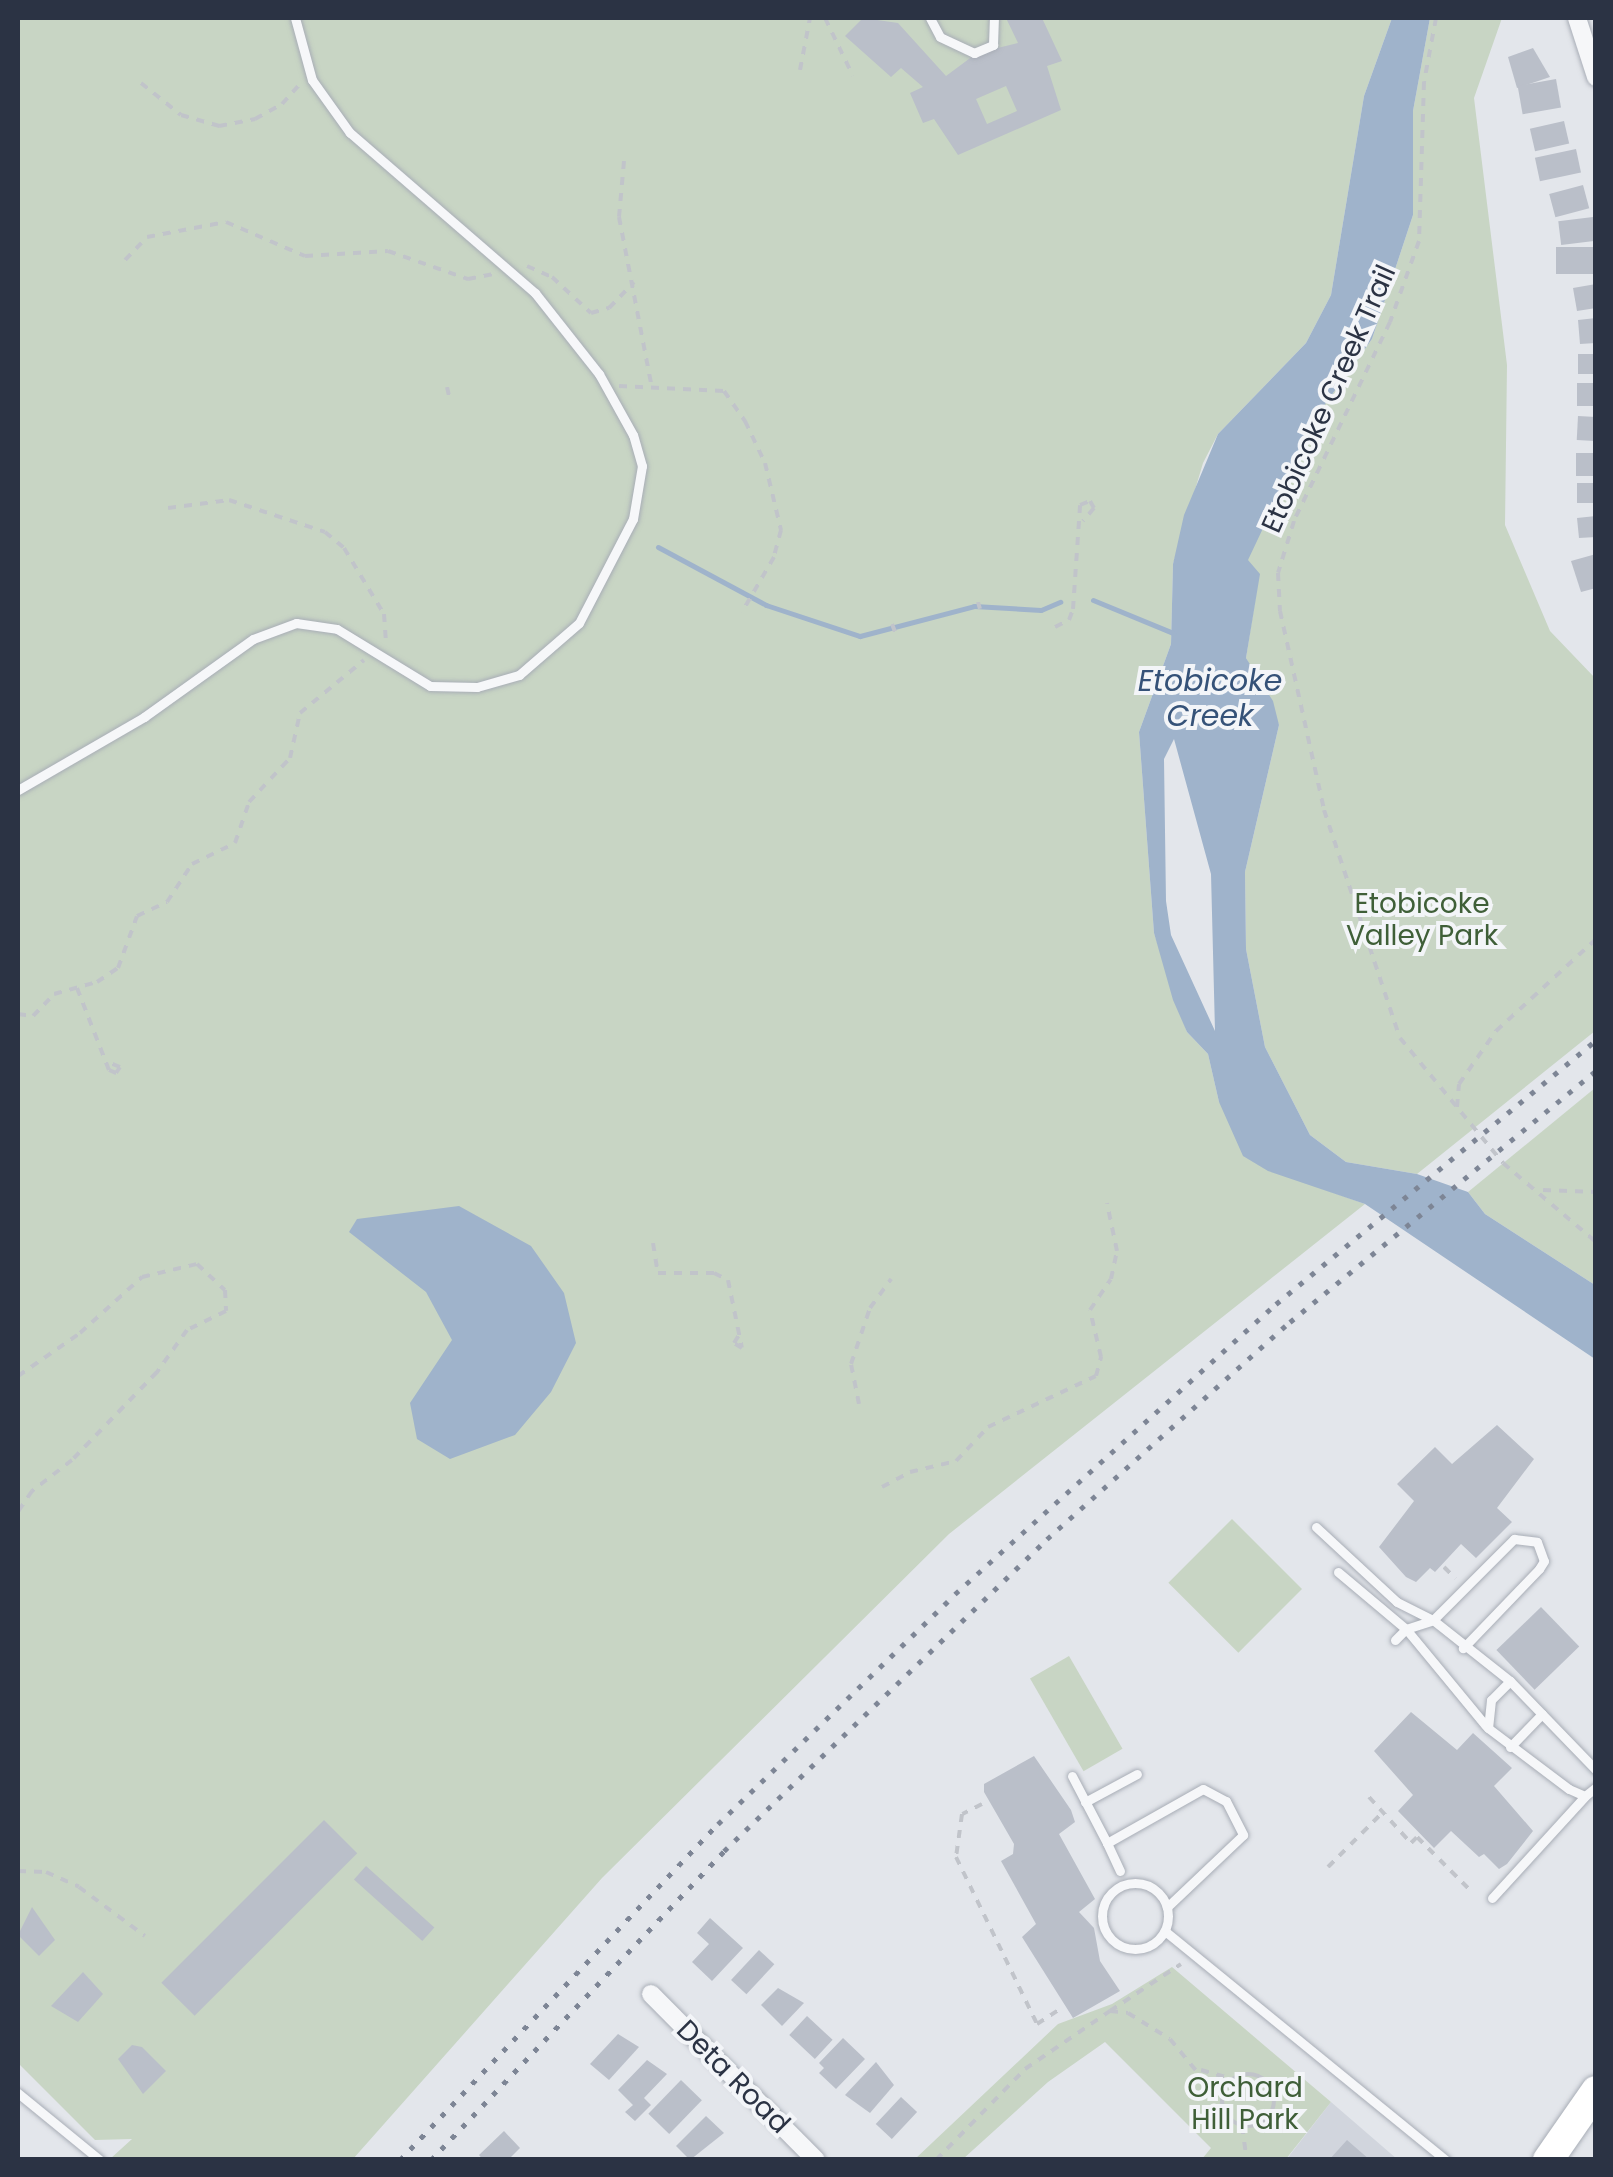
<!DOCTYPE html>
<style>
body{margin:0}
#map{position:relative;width:1613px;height:2177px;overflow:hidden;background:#e3e6eb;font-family:Poppins,sans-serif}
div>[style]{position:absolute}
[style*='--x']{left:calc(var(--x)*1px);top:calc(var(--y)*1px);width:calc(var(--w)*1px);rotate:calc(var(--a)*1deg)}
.built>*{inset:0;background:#d1d5dd}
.green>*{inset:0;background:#c8d5c4;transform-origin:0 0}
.water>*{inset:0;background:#9fb3cb}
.stream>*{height:5px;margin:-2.5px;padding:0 2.5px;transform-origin:2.5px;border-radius:2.5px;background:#9fb3cb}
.building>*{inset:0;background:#babfc9;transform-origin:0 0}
.path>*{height:4px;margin-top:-2px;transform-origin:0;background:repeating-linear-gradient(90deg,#c1c4ca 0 8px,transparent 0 16px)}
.path>.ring{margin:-2px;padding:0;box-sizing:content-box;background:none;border:4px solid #c1c4ca;border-radius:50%}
.roads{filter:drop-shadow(0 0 2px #a8adb6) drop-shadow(0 0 2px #a8adb6)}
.service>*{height:9px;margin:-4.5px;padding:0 4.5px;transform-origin:4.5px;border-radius:4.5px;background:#f6f7f9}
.service>.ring{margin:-4.5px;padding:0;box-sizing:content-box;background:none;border:9px solid #f6f7f9;border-radius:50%}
.minor>*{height:18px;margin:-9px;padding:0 9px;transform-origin:9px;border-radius:9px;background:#f6f7f9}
.primary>*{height:30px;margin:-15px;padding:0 15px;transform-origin:15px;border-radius:15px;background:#fff}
.rail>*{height:5px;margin-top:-2.5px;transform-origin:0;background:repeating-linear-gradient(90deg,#7d8595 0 5px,transparent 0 15px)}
span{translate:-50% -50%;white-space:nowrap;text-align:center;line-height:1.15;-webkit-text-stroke:8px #f3f5f8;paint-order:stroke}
.street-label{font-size:28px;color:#2b3344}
.park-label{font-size:28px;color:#3f5f38}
.water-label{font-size:30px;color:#355278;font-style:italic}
.frame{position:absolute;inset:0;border:20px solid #2b3344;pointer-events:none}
</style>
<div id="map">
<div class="built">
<i style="clip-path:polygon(1331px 2102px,1397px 2159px,1286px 2160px)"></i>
</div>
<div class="green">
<i style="clip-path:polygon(18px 18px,1392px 18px,1364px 96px,1331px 295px,1306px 343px,1218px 434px,1203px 463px,1173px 564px,1171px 644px,1139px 732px,1154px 933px,1187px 1032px,1208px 1054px,1219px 1102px,1323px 1189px,1365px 1204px,949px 1534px,602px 1878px,353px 2159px,110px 2159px,132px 2139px,95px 2140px,18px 2063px)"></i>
<i style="clip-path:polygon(1430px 18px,1502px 18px,1474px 98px,1507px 365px,1505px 525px,1550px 631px,1595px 678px,1595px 1031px,1417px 1174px,1346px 1162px,1310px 1135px,1265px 1047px,1246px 949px,1245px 872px,1279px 725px,1246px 658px,1259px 575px,1247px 560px,1315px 418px,1372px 339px,1413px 215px,1413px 111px)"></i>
<i style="clip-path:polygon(1595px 1088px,1595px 1285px,1485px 1214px,1468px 1192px)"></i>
<i style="left:1232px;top:1519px;width:99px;height:90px;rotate:45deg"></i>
<i style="left:1069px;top:1656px;width:107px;height:45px;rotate:60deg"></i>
<i style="clip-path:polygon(1172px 1967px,1331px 2102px,1286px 2159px,1202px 2159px,1211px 2148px,1105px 2042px,1048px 2082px,963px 2159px,915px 2159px,1058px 2024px,1112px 2004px)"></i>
</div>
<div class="water">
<i style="clip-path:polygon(evenodd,1392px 18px,1430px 18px,1413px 111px,1413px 215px,1372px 339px,1315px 418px,1248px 560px,1260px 574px,1246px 658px,1273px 701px,1279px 725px,1245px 872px,1246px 949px,1265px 1047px,1310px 1135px,1346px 1162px,1417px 1174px,1468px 1192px,1485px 1214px,1595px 1285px,1595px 1359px,1365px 1204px,1268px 1171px,1243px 1156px,1219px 1102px,1208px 1054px,1187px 1032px,1173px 1000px,1154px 933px,1139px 732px,1171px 644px,1173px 564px,1184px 515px,1218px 434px,1306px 343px,1331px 295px,1364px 96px,1392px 18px,1174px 739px,1211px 874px,1215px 1031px,1171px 935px,1166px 901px,1164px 759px,1174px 739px)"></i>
<i style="clip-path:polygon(459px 1206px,531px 1246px,564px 1293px,576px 1343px,551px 1392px,515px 1435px,450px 1459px,417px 1439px,410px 1403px,452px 1340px,426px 1292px,349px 1232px,357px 1219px)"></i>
</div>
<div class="stream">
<i style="--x:658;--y:547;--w:123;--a:28.2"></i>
<i style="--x:766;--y:605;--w:99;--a:18.3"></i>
<i style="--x:860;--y:636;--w:118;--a:-14.7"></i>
<i style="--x:974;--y:606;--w:67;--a:3.4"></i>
<i style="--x:1041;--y:610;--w:21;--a:-23"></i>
<i style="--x:1093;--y:600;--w:87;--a:22.4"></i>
</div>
<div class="building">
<i style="clip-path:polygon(evenodd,863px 18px,898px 23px,946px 76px,977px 53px,1018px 43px,1006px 18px,1042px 18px,1062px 61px,1047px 66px,1061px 110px,958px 155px,934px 119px,923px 123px,910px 93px,923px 87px,901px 68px,891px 77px,845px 36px,863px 18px,1006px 86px,1017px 111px,987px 124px,976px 99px,1006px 86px)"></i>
<i style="clip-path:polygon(1533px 48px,1550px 77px,1517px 88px,1508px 57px)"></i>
<i style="left:1556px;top:79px;width:29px;height:39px;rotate:80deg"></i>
<i style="left:1564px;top:121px;width:23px;height:35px;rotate:77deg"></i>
<i style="left:1576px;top:149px;width:24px;height:42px;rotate:78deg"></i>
<i style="left:1583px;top:185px;width:24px;height:35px;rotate:75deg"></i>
<i style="left:1593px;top:217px;width:24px;height:35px;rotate:83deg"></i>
<i style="left:1596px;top:247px;width:27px;height:40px;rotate:90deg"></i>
<i style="clip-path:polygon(1596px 284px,1596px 308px,1577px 311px,1573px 288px)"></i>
<i style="clip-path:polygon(1596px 318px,1596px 343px,1580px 344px,1578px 320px)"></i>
<i style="left:1578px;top:354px;width:18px;height:20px"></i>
<i style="left:1577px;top:383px;width:19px;height:23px"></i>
<i style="left:1578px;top:416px;width:18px;height:24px;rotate:3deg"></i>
<i style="left:1596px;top:453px;width:23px;height:20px;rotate:90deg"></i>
<i style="left:1596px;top:483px;width:20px;height:19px;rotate:90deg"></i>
<i style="clip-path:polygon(1596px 516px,1596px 537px,1579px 538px,1577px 518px)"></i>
<i style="clip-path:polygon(1596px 554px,1596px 588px,1581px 592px,1571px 561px)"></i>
<i style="clip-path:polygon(1497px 1425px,1534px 1459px,1497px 1508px,1512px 1522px,1476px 1558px,1461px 1544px,1435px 1572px,1430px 1568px,1416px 1582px,1406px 1577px,1379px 1547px,1414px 1501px,1397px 1484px,1435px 1447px,1452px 1464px)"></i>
<i style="left:1541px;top:1607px;width:55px;height:62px;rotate:46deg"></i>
<i style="clip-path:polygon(1411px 1712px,1457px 1750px,1473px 1733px,1512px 1768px,1494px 1786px,1533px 1831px,1507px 1864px,1499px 1869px,1484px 1854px,1479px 1857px,1451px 1831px,1434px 1848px,1398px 1811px,1413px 1795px,1374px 1751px)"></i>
<i style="clip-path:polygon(1034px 1756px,1071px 1810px,1075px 1822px,1059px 1834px,1095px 1899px,1079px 1912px,1094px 1928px,1100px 1961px,1120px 1991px,1073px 2018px,1022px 1937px,1036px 1924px,1001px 1861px,1013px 1854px,1014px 1844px,984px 1792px,984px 1784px)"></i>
<i style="left:324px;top:1820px;width:47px;height:230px;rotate:45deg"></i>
<i style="left:366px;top:1866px;width:92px;height:18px;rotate:42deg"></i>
<i style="clip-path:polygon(32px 1907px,55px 1940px,39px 1956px,18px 1935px)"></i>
<i style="clip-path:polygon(710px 1918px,743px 1948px,712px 1981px,692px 1962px,709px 1944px,697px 1933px)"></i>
<i style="left:759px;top:1950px;width:21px;height:41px;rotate:43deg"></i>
<i style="clip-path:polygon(83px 1972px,103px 1994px,78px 2022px,51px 2006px)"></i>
<i style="clip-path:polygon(778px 1988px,804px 2003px,782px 2026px,761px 2005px)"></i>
<i style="left:807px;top:2016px;width:35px;height:26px;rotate:43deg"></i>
<i style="clip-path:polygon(618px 2034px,639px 2047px,609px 2080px,590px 2064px)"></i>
<i style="clip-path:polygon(843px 2038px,865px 2059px,836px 2089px,819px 2073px,824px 2068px,819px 2063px)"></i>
<i style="clip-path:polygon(132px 2045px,142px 2047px,166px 2071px,143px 2094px,118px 2059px)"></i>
<i style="clip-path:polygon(647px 2060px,667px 2074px,644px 2098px,651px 2105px,635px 2121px,625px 2112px,633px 2105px,618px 2090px)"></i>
<i style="clip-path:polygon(876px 2062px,894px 2085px,870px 2113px,845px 2095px)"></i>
<i style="left:681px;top:2080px;width:29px;height:47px;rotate:44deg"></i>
<i style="left:901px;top:2097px;width:22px;height:37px;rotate:43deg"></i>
<i style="clip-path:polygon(706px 2116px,724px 2133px,690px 2160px,676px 2146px)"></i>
<i style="clip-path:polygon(504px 2131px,520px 2148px,508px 2160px,483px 2160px,479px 2155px)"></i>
<i style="clip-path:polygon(1347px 2140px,1370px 2160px,1329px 2160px)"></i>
</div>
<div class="path">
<i style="--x:825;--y:18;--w:64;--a:64.2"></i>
<i style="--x:1436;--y:18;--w:65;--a:100.6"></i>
<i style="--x:1424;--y:82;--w:159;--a:91.8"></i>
<i style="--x:1419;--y:241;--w:86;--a:109.7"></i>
<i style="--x:1390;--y:322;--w:221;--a:115.8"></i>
<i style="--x:1294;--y:521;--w:54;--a:107.1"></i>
<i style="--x:1278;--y:573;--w:38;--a:87"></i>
<i style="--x:1280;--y:611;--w:204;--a:77.5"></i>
<i style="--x:1324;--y:810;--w:240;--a:71.6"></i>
<i style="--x:1400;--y:1038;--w:162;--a:50.5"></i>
<i style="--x:1503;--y:1163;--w:122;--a:40.3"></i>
<i style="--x:800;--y:70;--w:53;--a:-79.1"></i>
<i style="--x:141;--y:83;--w:51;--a:38.7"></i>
<i style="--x:181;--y:115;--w:40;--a:16"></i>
<i style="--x:219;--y:126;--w:37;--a:-11"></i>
<i style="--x:255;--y:119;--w:31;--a:-29"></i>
<i style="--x:282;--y:104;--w:25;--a:-48"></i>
<i style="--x:624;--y:161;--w:56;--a:95.1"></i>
<i style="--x:619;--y:217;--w:169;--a:79.1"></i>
<i style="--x:125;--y:260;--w:32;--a:-46"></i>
<i style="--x:147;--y:237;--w:80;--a:-10.8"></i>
<i style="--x:226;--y:222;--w:86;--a:23.3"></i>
<i style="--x:305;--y:256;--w:83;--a:-3.4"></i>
<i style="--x:388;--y:251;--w:85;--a:19.3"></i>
<i style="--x:468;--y:279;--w:26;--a:-11"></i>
<i style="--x:527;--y:266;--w:27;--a:24"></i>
<i style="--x:552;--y:277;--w:53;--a:42.7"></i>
<i style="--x:591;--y:313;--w:19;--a:-16"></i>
<i style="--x:609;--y:308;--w:36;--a:-46"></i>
<i style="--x:619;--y:386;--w:105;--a:2.7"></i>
<i style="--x:724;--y:391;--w:37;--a:55"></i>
<i style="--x:745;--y:421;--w:47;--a:64.5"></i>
<i style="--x:765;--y:463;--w:69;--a:76.6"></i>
<i style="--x:781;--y:530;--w:28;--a:105"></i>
<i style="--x:774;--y:557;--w:64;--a:120.2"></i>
<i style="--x:447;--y:387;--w:9;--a:77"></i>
<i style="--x:168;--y:508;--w:62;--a:-7.5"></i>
<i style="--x:229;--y:500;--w:101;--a:18.4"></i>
<i style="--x:325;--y:532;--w:25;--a:40"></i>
<i style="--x:344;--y:548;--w:77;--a:58.8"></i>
<i style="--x:384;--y:614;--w:27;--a:86"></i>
<i style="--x:978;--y:602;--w:7;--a:74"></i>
<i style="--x:892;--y:624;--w:9;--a:69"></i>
<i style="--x:1055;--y:627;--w:16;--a:-27"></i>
<i style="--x:1069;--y:620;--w:12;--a:-70"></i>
<i style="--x:1073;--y:609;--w:104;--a:-86.1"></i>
<i style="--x:1080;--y:505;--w:11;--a:-22"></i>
<i style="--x:1090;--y:501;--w:8;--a:60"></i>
<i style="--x:1094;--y:508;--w:17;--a:130"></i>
<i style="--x:77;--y:988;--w:88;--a:68.7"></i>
<i style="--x:109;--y:1070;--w:8;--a:23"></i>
<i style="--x:116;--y:1073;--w:7;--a:-56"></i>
<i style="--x:120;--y:1067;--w:11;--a:-158"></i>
<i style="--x:18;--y:1014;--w:15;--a:8"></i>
<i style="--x:33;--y:1016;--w:30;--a:-46"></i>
<i style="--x:54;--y:994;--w:45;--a:-15.6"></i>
<i style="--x:97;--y:982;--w:25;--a:-34"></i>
<i style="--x:118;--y:968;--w:55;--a:-69.9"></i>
<i style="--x:137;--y:916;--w:33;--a:-25"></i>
<i style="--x:167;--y:902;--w:45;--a:-56.7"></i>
<i style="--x:192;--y:864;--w:48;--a:-26"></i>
<i style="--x:235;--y:843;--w:43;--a:-71.1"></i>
<i style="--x:249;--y:802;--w:60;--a:-47"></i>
<i style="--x:290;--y:758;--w:46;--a:-77.5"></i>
<i style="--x:300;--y:713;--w:83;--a:-39.6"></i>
<i style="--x:1457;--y:1107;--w:23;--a:-85"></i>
<i style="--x:1459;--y:1084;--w:65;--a:-55.1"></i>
<i style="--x:1496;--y:1031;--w:136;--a:-42.6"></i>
<i style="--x:1543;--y:1190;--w:53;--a:2.2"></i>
<i style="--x:653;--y:1243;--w:30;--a:81"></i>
<i style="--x:658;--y:1273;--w:56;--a:0"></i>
<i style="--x:714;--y:1273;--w:16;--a:27"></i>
<i style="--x:728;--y:1280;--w:69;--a:78.4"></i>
<i style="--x:742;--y:1348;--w:9;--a:-148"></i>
<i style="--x:734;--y:1343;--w:9;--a:-58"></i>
<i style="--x:18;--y:1376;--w:75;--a:-34.7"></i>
<i style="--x:80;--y:1333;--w:84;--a:-42.1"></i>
<i style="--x:142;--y:1277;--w:57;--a:-13.3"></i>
<i style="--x:197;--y:1264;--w:38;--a:43"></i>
<i style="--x:225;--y:1290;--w:21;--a:87"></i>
<i style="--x:226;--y:1311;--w:43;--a:154"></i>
<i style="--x:187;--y:1330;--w:52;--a:125.5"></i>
<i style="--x:157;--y:1372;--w:122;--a:134"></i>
<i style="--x:72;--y:1460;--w:51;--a:142.2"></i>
<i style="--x:32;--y:1491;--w:25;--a:124"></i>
<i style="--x:859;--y:1404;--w:41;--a:-101.3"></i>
<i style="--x:851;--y:1364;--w:59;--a:-71.3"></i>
<i style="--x:870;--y:1308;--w:36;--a:-54"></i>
<i style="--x:882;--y:1487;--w:32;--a:-28"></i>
<i style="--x:910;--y:1472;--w:47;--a:-13.4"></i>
<i style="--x:956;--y:1461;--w:47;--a:-46.7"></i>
<i style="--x:988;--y:1427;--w:119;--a:-25.3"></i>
<i style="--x:1096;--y:1376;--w:20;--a:-75"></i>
<i style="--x:1101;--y:1357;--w:48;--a:-103.2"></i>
<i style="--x:1090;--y:1310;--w:37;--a:-56"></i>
<i style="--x:1111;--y:1279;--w:29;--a:-78"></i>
<i style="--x:1117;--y:1251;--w:49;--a:-101.8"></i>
<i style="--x:1444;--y:1567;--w:16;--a:45"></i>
<i style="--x:1369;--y:1797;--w:62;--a:47.6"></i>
<i style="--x:1411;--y:1843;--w:8;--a:-45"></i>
<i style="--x:1417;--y:1837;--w:76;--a:45"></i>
<i style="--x:982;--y:1804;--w:22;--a:153"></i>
<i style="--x:962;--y:1814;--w:43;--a:97.9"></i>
<i style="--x:956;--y:1857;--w:186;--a:64.1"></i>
<i style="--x:1037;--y:2024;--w:30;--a:-33"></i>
<i style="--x:1328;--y:1867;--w:75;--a:-45"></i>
<i style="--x:18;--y:1871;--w:28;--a:2"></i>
<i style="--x:46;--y:1872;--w:36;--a:24"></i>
<i style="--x:79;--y:1887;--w:82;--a:36.6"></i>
<i style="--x:1110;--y:2011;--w:85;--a:-33.5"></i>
<i style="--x:1201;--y:2070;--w:29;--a:16"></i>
<i class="ring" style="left:1222px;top:2074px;width:48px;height:48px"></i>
<i style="--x:1242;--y:2126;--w:34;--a:82"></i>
<i style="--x:936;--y:2160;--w:127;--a:-45.6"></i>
<i style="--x:1025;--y:2069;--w:103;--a:-34.3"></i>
<i style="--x:1110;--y:2011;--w:18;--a:6"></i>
<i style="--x:1128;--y:2013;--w:49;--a:31.8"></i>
<i style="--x:1170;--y:2039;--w:82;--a:50.5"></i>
</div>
<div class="roads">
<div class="service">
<i style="--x:930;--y:18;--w:21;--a:62"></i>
<i style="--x:940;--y:37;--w:38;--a:25"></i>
<i style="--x:974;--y:53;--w:21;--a:-23"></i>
<i style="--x:993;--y:45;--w:27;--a:-88"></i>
<i style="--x:18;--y:790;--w:146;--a:-30.1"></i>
<i style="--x:144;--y:717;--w:134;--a:-35.6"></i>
<i style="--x:253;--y:639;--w:46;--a:-20.4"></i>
<i style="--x:296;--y:623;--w:41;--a:8.3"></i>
<i style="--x:337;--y:629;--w:109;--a:31.5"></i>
<i style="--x:430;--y:686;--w:47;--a:1.2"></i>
<i style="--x:477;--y:687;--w:44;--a:-15.9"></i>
<i style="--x:519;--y:675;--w:79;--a:-40.9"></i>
<i style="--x:579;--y:623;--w:117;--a:-62.6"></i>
<i style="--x:633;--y:519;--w:54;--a:-80.4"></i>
<i style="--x:642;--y:466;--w:32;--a:-106"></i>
<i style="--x:633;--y:435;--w:70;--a:-119.1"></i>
<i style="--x:599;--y:374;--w:103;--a:-128.3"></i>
<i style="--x:535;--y:293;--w:245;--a:-139.1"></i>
<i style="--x:350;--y:133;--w:65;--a:-125.6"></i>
<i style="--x:312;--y:80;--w:64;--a:-105.3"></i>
<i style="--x:1316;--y:1527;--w:110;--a:42.8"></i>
<i style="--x:1397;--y:1602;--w:40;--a:26.6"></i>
<i style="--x:1433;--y:1620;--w:98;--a:38.4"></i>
<i style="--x:1510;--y:1681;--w:124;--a:46"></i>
<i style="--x:1338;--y:1572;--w:89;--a:40"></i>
<i style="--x:1406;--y:1629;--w:28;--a:-18"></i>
<i style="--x:1433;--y:1620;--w:115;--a:-45"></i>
<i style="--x:1514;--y:1539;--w:23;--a:7"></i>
<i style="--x:1537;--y:1542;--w:20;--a:70"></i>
<i style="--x:1544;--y:1561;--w:9;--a:122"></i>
<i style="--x:1539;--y:1569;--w:110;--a:133.9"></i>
<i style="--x:1395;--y:1640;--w:16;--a:-45"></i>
<i style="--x:1406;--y:1629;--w:126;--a:50.5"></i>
<i style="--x:1510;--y:1681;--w:27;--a:135"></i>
<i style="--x:1491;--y:1700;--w:28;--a:96"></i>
<i style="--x:1488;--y:1728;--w:101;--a:37"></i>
<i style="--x:1569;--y:1789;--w:17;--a:24"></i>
<i style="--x:1585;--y:1796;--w:14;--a:-39"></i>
<i style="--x:1510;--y:1747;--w:46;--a:-45.9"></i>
<i style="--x:1072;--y:1776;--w:76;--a:62.4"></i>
<i style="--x:1085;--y:1802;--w:59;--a:-28.3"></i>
<i style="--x:1120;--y:1871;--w:31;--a:-115"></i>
<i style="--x:1107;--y:1843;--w:110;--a:-29.4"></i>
<i style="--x:1203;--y:1789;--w:26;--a:28"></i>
<i style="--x:1226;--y:1801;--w:38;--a:63"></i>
<i style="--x:1243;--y:1835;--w:105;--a:136.5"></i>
<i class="ring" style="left:1102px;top:1883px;width:57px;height:57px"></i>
<i style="--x:1492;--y:1898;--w:138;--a:-47.6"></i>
<i style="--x:1165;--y:1931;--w:362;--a:39.2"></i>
<i style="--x:18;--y:2093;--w:106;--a:39.3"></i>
</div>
<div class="minor">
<i style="--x:1577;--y:18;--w:62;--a:72.1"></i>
<i style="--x:651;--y:1994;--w:234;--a:45.2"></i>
</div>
<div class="primary">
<i style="--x:1548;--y:2160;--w:84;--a:-55.2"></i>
</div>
</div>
<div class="rail">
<i style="--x:400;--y:2160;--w:463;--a:-46.6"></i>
<i style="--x:718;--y:1824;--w:330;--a:-44.1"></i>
<i style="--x:955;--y:1594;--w:433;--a:-42.1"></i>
<i style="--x:1276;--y:1304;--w:415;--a:-39.5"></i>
<i style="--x:431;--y:2160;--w:426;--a:-46.5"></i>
<i style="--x:724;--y:1851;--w:449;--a:-44"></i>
<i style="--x:1047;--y:1539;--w:326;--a:-41.8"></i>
<i style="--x:1290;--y:1322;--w:396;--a:-39.4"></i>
</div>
<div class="street-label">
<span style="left:1329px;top:399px;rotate:-66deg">Etobicoke Creek Trail</span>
<span style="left:733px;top:2077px;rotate:45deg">Deta Road</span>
</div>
<div class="park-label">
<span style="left:1422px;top:920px">Etobicoke<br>Valley Park</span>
<span style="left:1245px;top:2104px">Orchard<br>Hill Park</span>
</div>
<div class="water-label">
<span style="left:1210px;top:698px">Etobicoke<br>Creek</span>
</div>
<div class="frame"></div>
</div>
